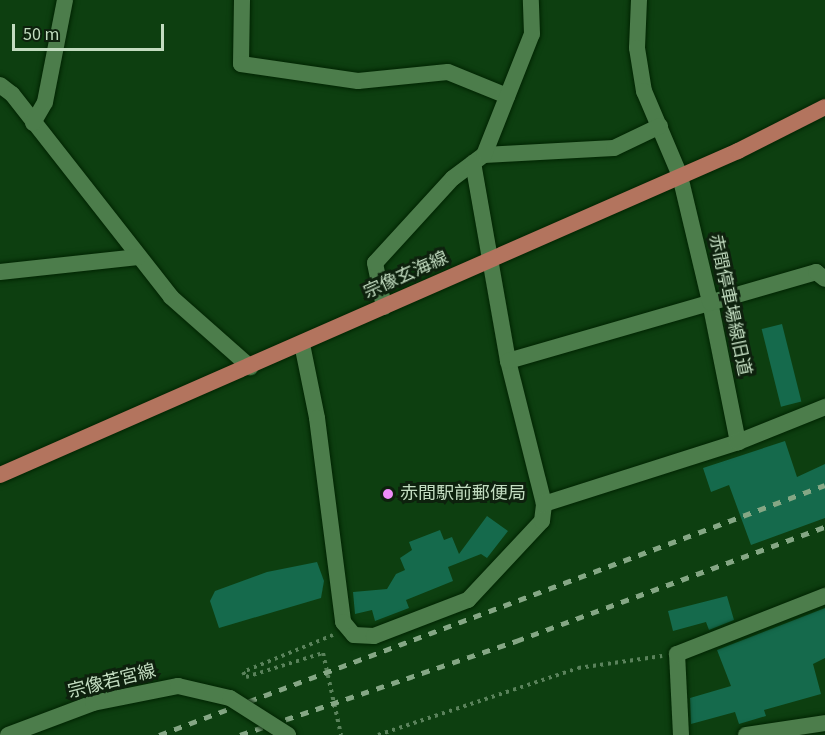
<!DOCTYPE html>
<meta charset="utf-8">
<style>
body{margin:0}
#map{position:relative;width:825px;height:735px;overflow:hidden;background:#0d3f10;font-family:"Source Sans 3","Noto Sans JP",sans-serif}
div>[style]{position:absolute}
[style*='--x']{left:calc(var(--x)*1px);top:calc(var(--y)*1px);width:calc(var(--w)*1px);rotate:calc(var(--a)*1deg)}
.building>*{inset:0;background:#156a4c;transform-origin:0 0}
.path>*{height:4px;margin-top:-2px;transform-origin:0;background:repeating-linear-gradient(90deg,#5a825b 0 3px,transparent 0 7.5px)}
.roads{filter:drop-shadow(0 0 2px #002402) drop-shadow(0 0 2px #002402)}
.minor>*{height:16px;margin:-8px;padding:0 8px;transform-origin:8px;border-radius:8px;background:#4c7d4b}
.tertiary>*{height:16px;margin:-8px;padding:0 8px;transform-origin:8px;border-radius:8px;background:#4c7d4b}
.primary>*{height:16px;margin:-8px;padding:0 8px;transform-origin:8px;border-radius:8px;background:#b3745e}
.rail>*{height:4.5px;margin-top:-2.25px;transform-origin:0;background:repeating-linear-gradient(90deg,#85a785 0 8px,transparent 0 16px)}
.bridges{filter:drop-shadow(0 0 2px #002402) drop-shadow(0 0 2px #002402)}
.secondary-bridge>*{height:16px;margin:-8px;padding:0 8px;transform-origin:8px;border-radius:8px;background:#4c7d4b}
.dots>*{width:16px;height:16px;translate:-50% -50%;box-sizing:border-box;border:3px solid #0d210d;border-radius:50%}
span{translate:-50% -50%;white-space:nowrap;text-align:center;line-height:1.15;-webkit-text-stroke:6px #0d210d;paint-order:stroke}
.street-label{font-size:18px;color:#c2dcc0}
.poi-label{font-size:18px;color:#c2dcc0}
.left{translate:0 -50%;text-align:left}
.scale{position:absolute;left:12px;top:24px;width:152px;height:27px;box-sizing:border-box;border:3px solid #c2dcc0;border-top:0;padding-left:8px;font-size:18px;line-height:21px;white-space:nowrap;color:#c2dcc0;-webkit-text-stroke:4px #0d210d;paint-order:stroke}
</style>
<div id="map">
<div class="building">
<i style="left:782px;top:324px;width:80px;height:21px;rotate:76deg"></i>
<i style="clip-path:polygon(785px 441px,797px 477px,825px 464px,825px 518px,751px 545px,729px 485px,711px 492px,703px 468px)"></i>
<i style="clip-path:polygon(487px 516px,508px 531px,487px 558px,481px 554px,448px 567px,453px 581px,406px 600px,409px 608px,375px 621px,372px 610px,355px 614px,353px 592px,387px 589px,396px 574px,405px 570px,400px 558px,412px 550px,409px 542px,440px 530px,444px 540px,452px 537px,459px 554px)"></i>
<i style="clip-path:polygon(317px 562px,324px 581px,321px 598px,219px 628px,210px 601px,215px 591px,267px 572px)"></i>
<i style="clip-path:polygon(727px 596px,734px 620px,709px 630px,706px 622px,673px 631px,668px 611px)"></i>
<i style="clip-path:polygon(825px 608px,825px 658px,813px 664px,821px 694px,764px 710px,766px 716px,739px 724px,735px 712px,691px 724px,690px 698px,731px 686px,717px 650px)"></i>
</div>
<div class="path">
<i style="--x:333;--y:635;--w:97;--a:157.7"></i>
<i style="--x:243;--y:672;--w:6;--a:59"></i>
<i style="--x:246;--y:677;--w:81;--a:-17.3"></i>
<i style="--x:323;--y:653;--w:84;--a:77.6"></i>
<i style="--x:378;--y:735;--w:211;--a:-18.5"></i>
<i style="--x:578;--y:668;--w:85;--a:-8.1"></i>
</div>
<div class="roads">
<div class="minor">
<i style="--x:242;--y:0;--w:64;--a:90.9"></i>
<i style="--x:241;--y:64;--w:118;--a:8.3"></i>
<i style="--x:358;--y:81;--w:90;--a:-5.7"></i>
<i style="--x:448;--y:72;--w:64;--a:22.1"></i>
<i style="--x:639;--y:0;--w:48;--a:92.4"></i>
<i style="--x:637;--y:48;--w:44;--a:80.8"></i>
<i style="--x:644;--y:91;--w:92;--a:67"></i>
<i style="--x:0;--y:85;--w:15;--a:37"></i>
<i style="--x:12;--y:94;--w:258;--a:51.9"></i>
<i style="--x:171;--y:297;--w:106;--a:41.5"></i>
<i style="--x:33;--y:123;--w:24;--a:-60"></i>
<i style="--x:45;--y:102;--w:104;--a:-78.9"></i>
<i style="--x:484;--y:155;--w:130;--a:-3.1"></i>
<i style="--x:614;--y:148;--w:51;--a:-25.6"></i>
<i style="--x:0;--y:272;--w:139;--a:-6.2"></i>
<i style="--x:710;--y:302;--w:143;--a:78.7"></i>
<i style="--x:384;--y:307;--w:45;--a:-101.6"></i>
<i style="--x:375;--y:263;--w:115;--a:-47.5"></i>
<i style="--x:453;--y:178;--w:39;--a:-37"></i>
<i style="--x:484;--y:155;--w:130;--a:-68.4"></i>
<i style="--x:532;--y:34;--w:34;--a:-92"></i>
<i style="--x:302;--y:344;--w:76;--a:78.5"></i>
<i style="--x:317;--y:418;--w:206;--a:82.7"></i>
<i style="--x:343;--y:622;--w:17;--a:50"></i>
<i style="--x:354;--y:635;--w:20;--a:3"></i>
<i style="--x:374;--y:636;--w:101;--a:-21"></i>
<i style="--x:468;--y:600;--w:108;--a:-46.9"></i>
<i style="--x:542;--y:521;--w:17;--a:-83"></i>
<i style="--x:544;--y:504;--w:147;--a:-104.1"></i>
<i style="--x:508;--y:361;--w:201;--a:-100"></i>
<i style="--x:508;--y:361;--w:321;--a:-16.1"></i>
<i style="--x:816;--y:272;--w:11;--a:38"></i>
<i style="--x:544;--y:504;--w:204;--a:-17.7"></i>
<i style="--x:738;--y:442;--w:94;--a:-21.9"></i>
<i style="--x:681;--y:735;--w:81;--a:-92.8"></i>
<i style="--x:677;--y:654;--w:159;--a:-21.4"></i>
<i style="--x:746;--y:735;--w:80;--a:-8.6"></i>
</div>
<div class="tertiary">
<i style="--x:680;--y:176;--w:130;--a:76.6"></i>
</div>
<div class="primary">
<i style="--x:0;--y:475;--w:806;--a:-23.7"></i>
<i style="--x:738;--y:151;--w:97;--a:-26.8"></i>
</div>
</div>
<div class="rail">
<i style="--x:159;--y:735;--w:711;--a:-20.57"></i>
<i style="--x:240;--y:735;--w:292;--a:-18.8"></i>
<i style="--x:516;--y:641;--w:329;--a:-20.3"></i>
</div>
<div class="bridges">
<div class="secondary-bridge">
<i style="--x:8;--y:735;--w:91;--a:-20.6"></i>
<i style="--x:93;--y:703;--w:87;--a:-11.3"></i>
<i style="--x:178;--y:686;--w:53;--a:13"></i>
<i style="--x:230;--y:698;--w:69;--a:32.5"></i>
</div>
</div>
<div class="dots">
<i style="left:388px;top:494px;background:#ee8cf8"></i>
</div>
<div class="street-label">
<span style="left:406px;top:276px;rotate:-24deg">宗像玄海線</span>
<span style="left:729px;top:305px;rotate:78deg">赤間停車場線旧道</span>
<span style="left:112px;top:682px;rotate:-14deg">宗像若宮線</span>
</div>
<div class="poi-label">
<span class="left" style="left:400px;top:494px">赤間駅前郵便局</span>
</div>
<div class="scale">50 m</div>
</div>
